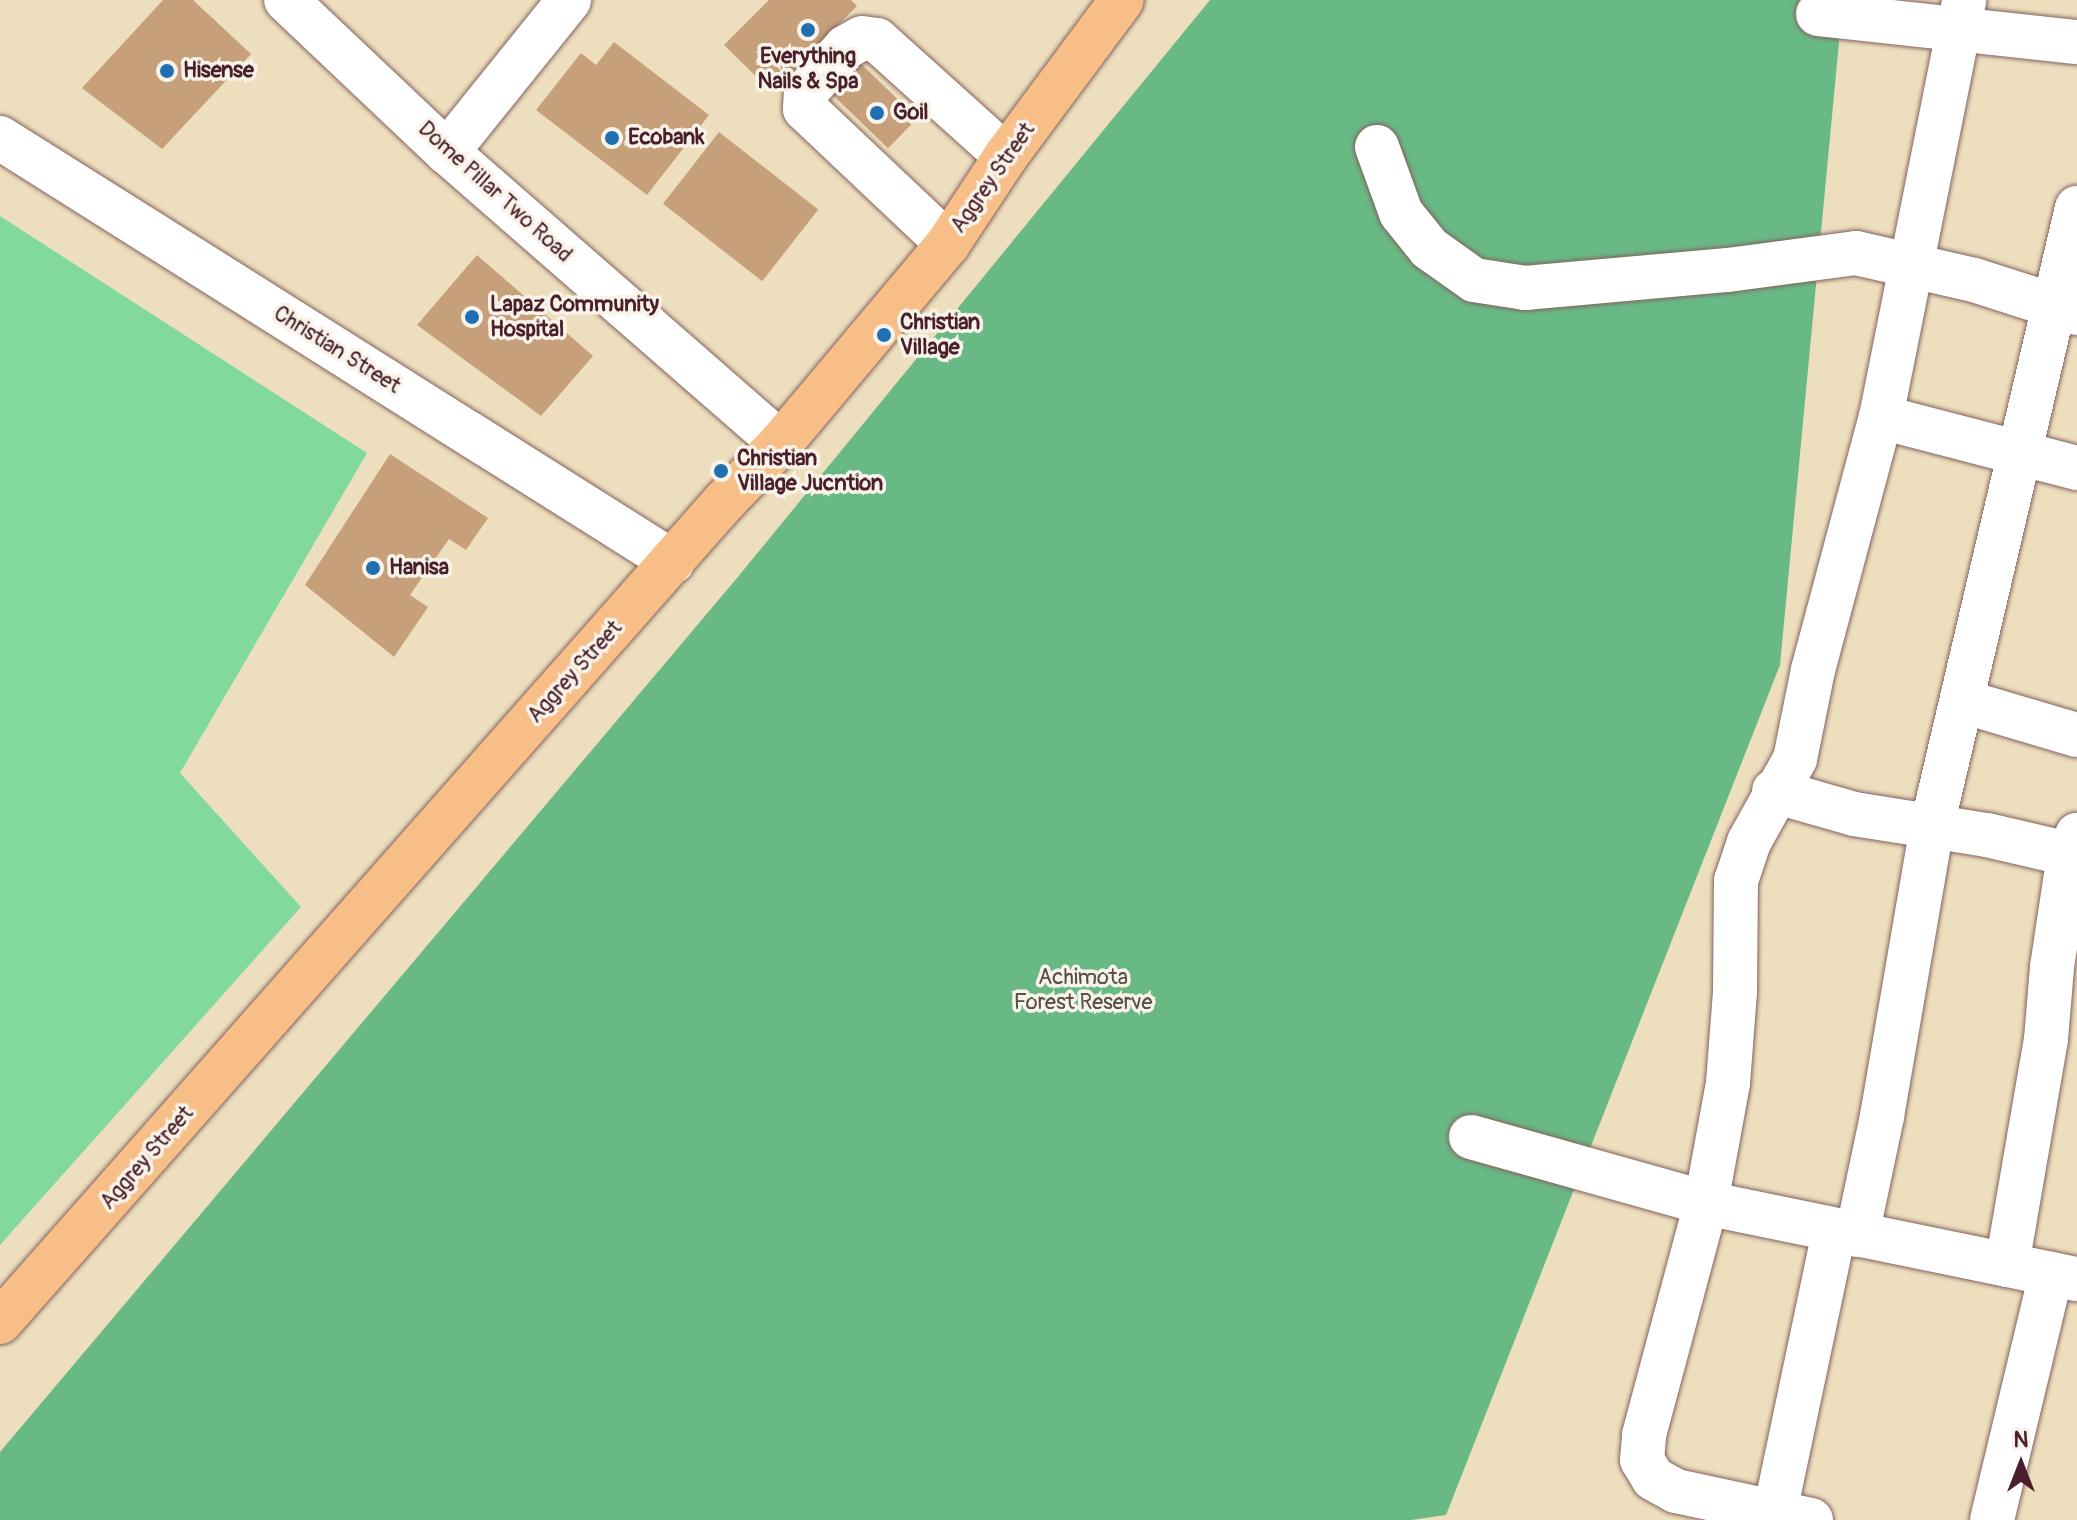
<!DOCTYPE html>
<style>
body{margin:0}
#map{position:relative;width:2077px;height:1520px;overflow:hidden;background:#eddfbe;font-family:Pangolin,sans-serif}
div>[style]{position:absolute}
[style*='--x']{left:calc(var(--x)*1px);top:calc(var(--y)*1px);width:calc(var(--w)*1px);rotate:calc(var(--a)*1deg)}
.green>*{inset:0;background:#82d99e}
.forest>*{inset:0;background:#69b985}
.building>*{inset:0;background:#c6a07b;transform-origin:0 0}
.roads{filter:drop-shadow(0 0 2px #83625e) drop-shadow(0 0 2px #83625e)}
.minor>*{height:44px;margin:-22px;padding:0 22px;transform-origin:22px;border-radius:22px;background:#fff}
.major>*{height:44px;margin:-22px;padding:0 22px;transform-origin:22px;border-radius:22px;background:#f7be88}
.dots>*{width:22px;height:22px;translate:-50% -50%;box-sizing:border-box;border:4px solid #f7f3e8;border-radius:50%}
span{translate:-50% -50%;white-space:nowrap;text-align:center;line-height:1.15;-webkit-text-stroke:7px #f7f3e8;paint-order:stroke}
.poi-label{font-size:22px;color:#4a1f2b;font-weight:700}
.left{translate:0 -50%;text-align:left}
.street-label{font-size:22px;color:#4a1f2b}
.park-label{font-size:22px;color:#584e48}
.north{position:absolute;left:1981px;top:1424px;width:80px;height:80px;-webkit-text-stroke:6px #f7f3e8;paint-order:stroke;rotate:0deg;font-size:22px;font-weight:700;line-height:32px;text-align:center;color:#4a1f2b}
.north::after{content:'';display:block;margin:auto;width:28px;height:36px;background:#4a1f2b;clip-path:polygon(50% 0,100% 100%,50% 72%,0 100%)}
</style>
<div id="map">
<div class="green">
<i style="clip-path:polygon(0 216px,367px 453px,180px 773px,301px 907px,0 1245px)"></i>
</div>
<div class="forest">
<i style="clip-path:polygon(1210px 0,1843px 0,1780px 665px,1446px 1515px,1411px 1520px,0 1520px,0 1452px,737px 578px)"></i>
</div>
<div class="building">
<i style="clip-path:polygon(163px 0,193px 0,251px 54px,162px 149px,82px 88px)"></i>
<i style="clip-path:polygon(769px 0,851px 0,857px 6px,772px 92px,724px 45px)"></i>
<i style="clip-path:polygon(614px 42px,709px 115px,647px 195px,536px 110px,581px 53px,596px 65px)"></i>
<i style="left:854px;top:57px;width:88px;height:42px;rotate:44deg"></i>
<i style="left:719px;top:132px;width:126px;height:91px;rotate:38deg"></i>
<i style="clip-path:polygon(477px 255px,593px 356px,541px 416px,417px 325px)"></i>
<i style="clip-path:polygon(390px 454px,488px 518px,466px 550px,449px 539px,410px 595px,428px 607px,394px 657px,305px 585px)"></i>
</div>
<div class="roads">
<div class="minor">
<i style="--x:286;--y:0;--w:221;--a:43.4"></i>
<i style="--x:447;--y:152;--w:443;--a:41.1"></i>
<i style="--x:1818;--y:14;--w:261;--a:6.2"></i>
<i style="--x:0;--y:138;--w:795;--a:32.21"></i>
<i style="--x:1377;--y:147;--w:70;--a:70"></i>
<i style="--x:1401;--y:213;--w:45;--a:51.3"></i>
<i style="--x:1429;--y:248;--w:55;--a:35.4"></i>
<i style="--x:1474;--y:280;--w:52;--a:8.9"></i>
<i style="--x:1525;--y:288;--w:204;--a:-5.1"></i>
<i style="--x:1728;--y:270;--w:129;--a:-7.6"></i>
<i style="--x:1856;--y:253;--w:121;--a:12.9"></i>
<i style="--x:1974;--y:280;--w:108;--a:17.8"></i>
<i style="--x:447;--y:152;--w:195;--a:-51.2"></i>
<i style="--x:948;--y:244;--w:197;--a:-136.6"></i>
<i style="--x:805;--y:109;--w:17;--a:-87"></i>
<i style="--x:806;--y:92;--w:60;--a:-48.4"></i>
<i style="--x:846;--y:47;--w:18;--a:-29"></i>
<i style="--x:862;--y:38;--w:15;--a:8"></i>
<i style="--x:877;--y:40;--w:173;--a:42"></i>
<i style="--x:1881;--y:417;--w:203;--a:14.6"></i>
<i style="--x:1962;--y:701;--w:120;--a:16.5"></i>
<i style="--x:1774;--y:791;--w:83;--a:16"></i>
<i style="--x:1854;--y:814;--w:135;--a:9"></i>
<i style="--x:1987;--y:835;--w:92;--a:13.1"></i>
<i style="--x:1471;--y:1137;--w:244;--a:15.7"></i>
<i style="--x:1706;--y:1203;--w:379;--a:11.6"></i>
<i style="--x:1857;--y:1235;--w:122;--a:-78.1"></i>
<i style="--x:1882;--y:1116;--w:294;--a:-80.2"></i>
<i style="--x:1932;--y:826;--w:635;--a:-76.8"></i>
<i style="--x:2007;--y:1265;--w:229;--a:-80.2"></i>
<i style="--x:2046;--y:1039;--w:72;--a:-85.2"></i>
<i style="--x:2052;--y:967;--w:114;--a:-81.4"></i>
<i style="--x:2069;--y:854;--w:21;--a:-67"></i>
<i style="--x:1775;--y:1512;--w:287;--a:-78.1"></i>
<i style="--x:1811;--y:1520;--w:138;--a:-167.9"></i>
<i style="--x:1676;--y:1491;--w:26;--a:-151"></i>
<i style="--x:1653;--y:1478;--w:21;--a:-121"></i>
<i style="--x:1642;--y:1460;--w:25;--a:-85"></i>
<i style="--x:1644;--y:1435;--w:240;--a:-75"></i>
<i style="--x:1706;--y:1203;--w:122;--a:-79.6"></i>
<i style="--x:1728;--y:1083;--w:91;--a:-85.6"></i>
<i style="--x:1735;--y:992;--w:111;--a:-89.5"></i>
<i style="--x:1736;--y:881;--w:41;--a:-71.6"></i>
<i style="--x:1749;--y:842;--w:95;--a:-61"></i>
<i style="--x:1795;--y:759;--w:91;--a:-78.6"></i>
<i style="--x:1813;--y:670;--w:262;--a:-75"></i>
<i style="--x:1881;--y:417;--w:425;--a:-78.7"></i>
<i style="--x:1992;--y:1520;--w:253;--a:-76.5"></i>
</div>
<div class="major">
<i style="--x:0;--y:1322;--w:1094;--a:-48.56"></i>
<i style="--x:724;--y:502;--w:82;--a:-46"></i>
<i style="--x:781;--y:443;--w:260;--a:-50"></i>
<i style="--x:948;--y:244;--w:105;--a:-56.6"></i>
<i style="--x:1006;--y:156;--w:194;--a:-53.4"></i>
</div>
</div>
<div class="dots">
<i style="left:808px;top:30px;background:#1f6fb2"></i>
<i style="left:167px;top:71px;background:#1f6fb2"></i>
<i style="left:877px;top:113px;background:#1f6fb2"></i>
<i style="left:612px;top:138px;background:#1f6fb2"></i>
<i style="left:472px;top:317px;background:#1f6fb2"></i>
<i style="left:884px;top:335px;background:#1f6fb2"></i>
<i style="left:721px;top:471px;background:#1f6fb2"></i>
<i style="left:373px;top:568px;background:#1f6fb2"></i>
</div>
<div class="poi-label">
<span style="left:808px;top:69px">Everything<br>Nails &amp; Spa</span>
<span class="left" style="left:183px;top:71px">Hisense</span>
<span class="left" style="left:893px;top:113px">Goil</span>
<span class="left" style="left:628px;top:138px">Ecobank</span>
<span class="left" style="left:490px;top:317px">Lapaz Community<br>Hospital</span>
<span class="left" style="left:900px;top:335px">Christian<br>Village</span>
<span class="left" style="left:737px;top:471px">Christian<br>Village Jucntion</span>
<span class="left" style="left:389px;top:568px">Hanisa</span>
</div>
<div class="street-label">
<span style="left:993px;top:178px;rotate:-55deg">Aggrey Street</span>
<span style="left:495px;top:192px;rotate:42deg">Dome Pillar Two Road</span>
<span style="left:337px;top:350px;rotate:32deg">Christian Street</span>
<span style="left:575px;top:672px;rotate:-48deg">Aggrey Street</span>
<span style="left:147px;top:1158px;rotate:-49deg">Aggrey Street</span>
</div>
<div class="park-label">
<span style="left:1083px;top:990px">Achimota<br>Forest Reserve</span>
</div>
<div class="north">N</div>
</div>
